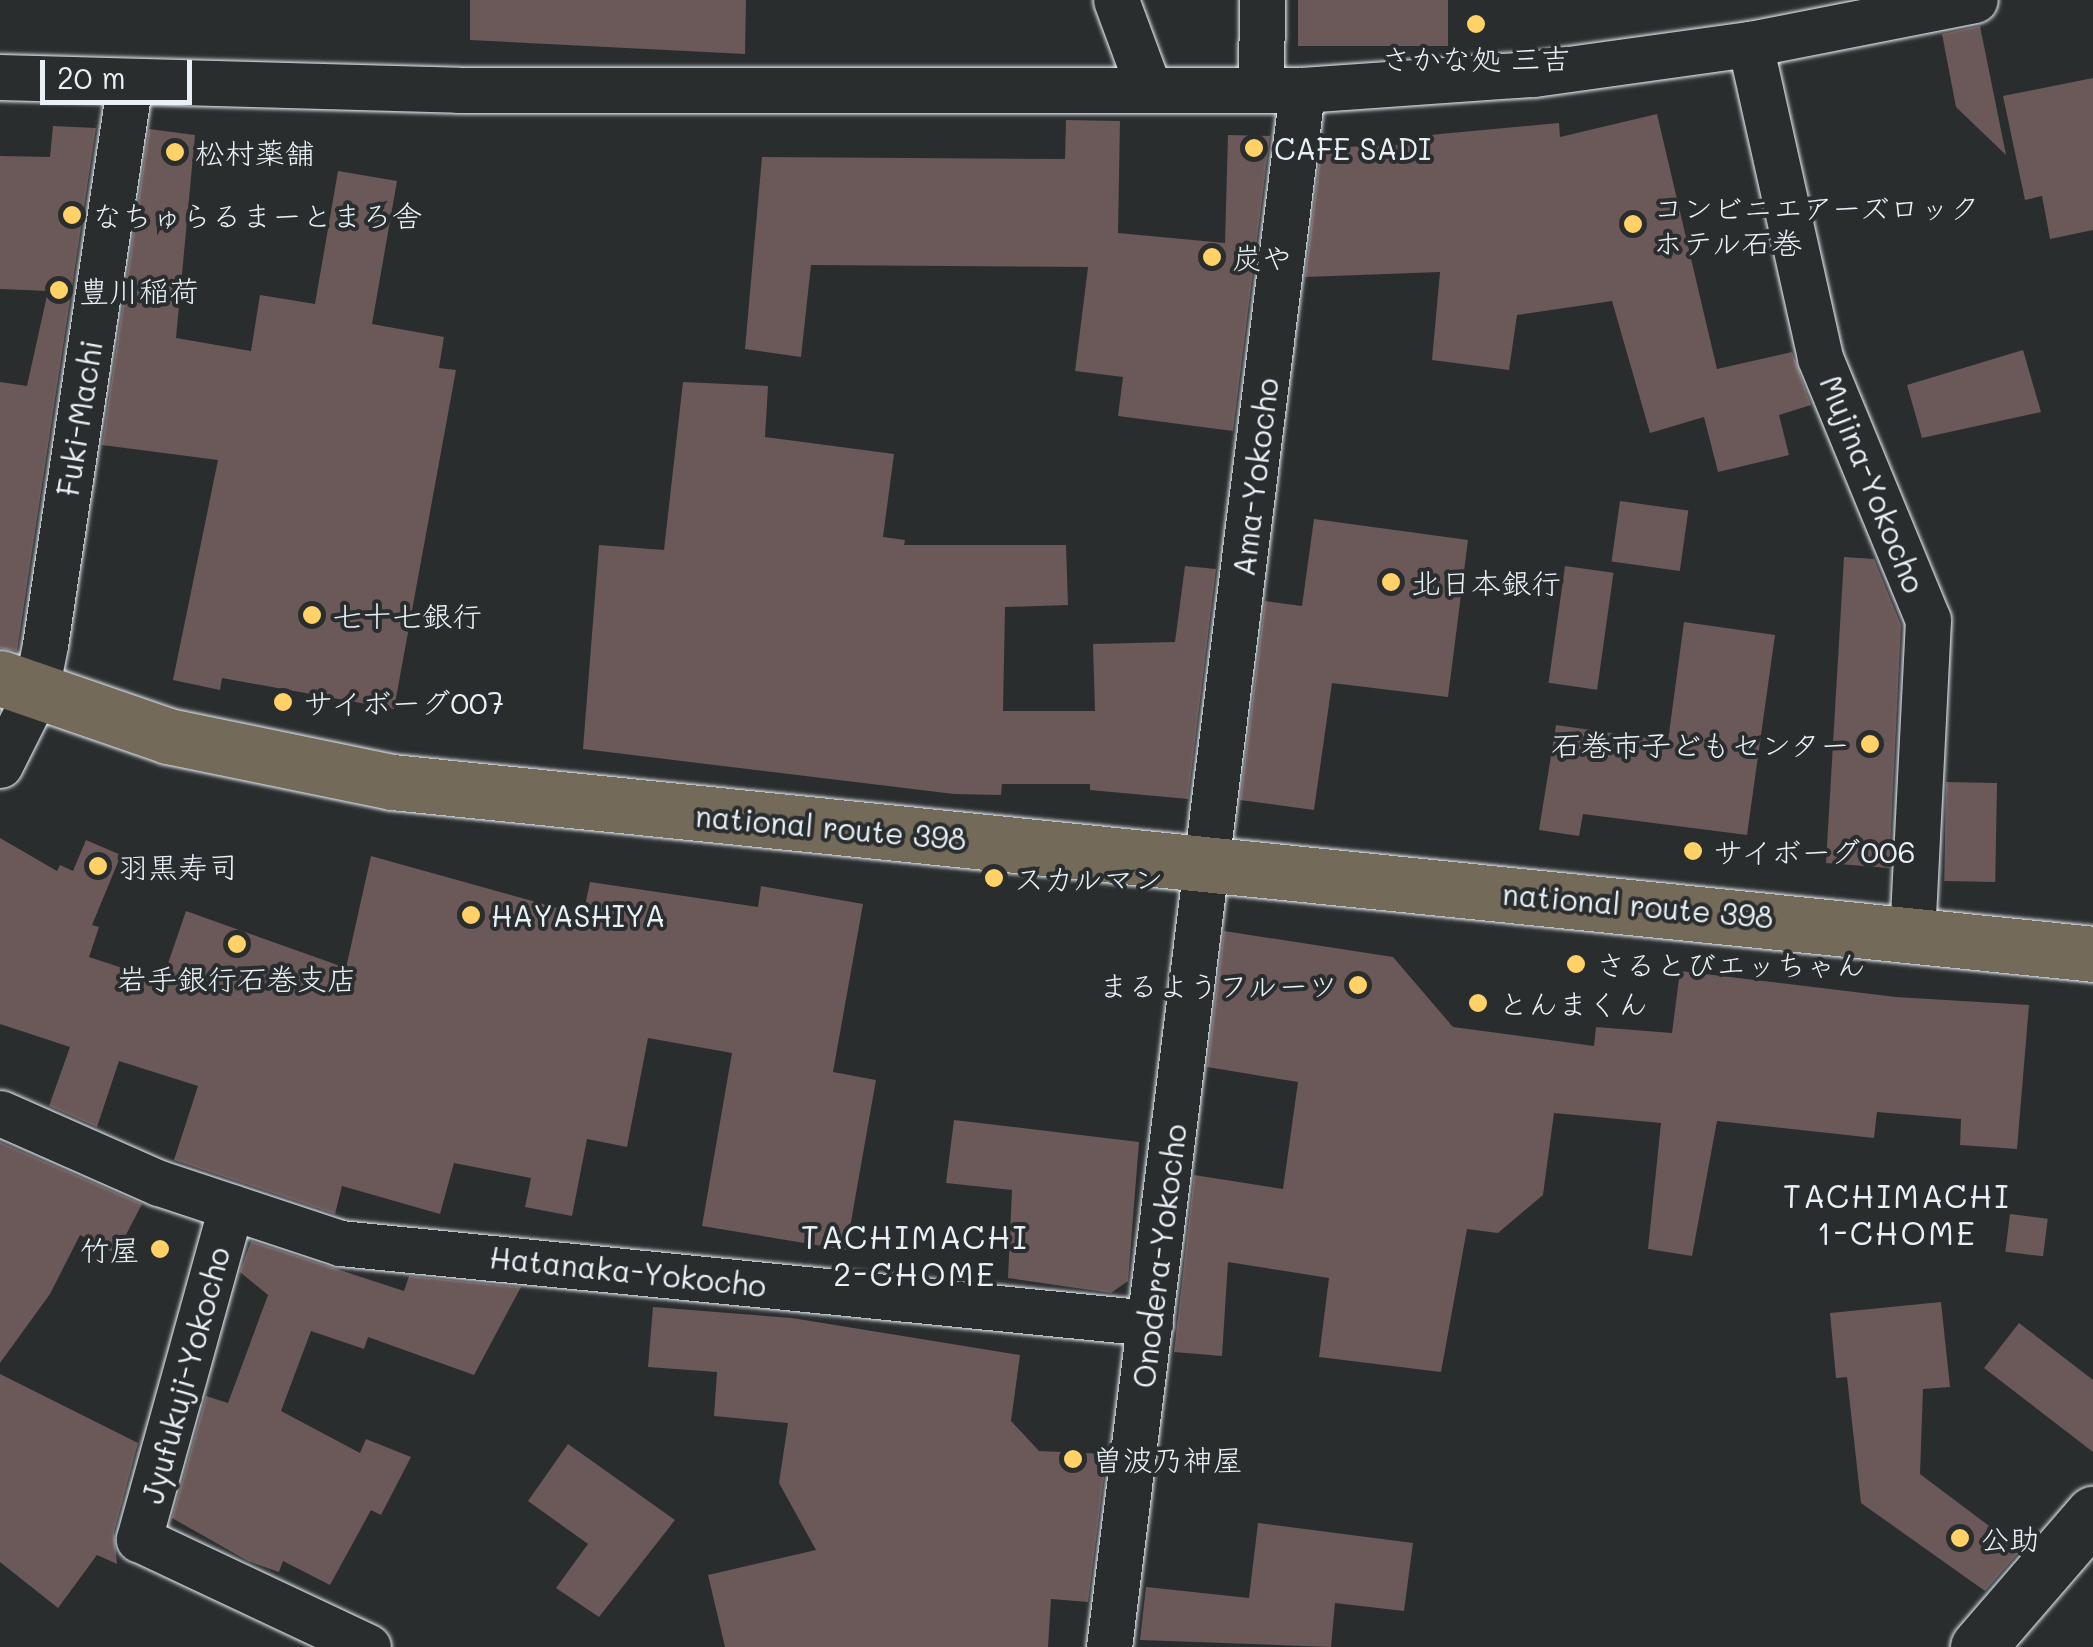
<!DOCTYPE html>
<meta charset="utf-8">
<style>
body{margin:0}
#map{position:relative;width:2093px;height:1647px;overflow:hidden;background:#2a2d2e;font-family:Mali,"Klee One",sans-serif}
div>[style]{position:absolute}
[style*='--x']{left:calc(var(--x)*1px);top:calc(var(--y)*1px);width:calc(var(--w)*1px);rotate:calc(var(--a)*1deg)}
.building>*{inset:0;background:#6b5858;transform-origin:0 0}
.roads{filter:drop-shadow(0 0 2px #e8f1f8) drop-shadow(0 0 2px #e8f1f8)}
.street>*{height:45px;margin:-22.5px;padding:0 22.5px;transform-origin:22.5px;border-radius:22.5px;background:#2a2d2e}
.secondary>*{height:55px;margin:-27.5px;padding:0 27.5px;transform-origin:27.5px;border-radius:27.5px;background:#2a2d2e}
.highway>*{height:55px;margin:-27.5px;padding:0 27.5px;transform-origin:27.5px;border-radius:27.5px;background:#746a5a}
.dots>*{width:28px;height:28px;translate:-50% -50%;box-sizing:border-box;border:5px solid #2a2d2e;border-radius:50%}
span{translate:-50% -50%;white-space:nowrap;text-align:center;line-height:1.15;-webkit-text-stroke:8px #2a2d2e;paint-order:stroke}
.poi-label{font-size:30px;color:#e8f1f8}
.left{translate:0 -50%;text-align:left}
.right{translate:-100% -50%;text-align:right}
.street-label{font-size:30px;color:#e8f1f8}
.neighbourhood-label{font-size:32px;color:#e8f1f8;letter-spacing:2.5px}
.scale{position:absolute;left:40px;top:60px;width:152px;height:45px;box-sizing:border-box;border:5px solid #e8f1f8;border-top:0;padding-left:12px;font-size:30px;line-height:35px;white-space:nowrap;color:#e8f1f8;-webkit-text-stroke:8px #2a2d2e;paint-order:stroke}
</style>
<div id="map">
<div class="building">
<i style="clip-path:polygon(470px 0,746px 0,745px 54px,470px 40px)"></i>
<i style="left:1298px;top:0;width:150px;height:46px"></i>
<i style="clip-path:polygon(1980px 26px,2006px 155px,1956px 107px,1942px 34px)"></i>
<i style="clip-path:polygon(2093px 78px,2093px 230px,2050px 239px,2042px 196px,2025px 200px,2003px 96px)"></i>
<i style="clip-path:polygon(1657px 114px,1717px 369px,1792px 352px,1811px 405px,1779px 415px,1789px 455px,1718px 472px,1704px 417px,1650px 433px,1612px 301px,1517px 315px,1509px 370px,1432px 360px,1440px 272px,1305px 277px,1321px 148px,1419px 144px,1419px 136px,1559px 123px,1560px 137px)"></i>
<i style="clip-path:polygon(1066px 120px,1120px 121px,1118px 233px,1225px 243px,1228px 135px,1270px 136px,1233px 431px,1118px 416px,1123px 377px,1075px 371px,1088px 267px,811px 265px,801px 357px,745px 349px,762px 157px,1065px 159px)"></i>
<i style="clip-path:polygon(53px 126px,96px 128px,17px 651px,0 648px,0 382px,27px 386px,48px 291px,0 289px,0 156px,50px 157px)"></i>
<i style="clip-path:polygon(149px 129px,195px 135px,176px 338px,251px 351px,260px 295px,315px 304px,338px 171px,397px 181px,372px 324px,444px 337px,439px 368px,456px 370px,394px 709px,222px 678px,220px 690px,173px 680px,218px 460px,102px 445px)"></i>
<i style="clip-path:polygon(2023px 350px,2041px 412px,1922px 438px,1907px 385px)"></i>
<i style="clip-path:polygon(683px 382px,768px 386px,765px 437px,894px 454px,883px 537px,905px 540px,904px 545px,1066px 545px,1068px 605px,1005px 607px,1003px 711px,1095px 711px,1093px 644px,1175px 642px,1185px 566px,1216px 569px,1188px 799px,1090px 790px,1090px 784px,1002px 784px,1001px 795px,954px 794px,583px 749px,599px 545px,664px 550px)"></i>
<i style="left:1620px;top:501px;width:69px;height:61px;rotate:8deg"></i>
<i style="clip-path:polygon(1314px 519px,1468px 540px,1448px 697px,1332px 683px,1314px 810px,1240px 800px,1265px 601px,1302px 606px)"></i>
<i style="clip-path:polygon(1844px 557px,1874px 559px,1901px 625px,1889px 868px,1826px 863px)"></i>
<i style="left:1565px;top:566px;width:49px;height:118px;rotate:8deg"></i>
<i style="clip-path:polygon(1684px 622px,1775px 635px,1747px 835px,1583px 814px,1579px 836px,1539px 830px,1556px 725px,1668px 741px)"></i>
<i style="left:1946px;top:782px;width:51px;height:99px;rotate:1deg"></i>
<i style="clip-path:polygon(0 838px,57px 871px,60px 865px,73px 871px,86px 840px,121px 855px,92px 925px,99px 927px,89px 957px,162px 981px,186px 911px,346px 968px,371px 856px,583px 915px,590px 882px,758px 907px,761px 886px,863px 904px,833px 1072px,876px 1080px,846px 1250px,702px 1226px,732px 1053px,648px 1038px,627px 1147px,587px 1139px,572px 1216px,525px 1207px,531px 1178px,454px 1163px,440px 1214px,342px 1186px,335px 1214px,174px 1160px,198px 1086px,119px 1061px,97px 1127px,49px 1106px,70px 1047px,0 1024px)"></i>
<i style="clip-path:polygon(1224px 931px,1393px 957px,1453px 1027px,1594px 1046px,1596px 1027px,1672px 1033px,1680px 971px,1896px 997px,2029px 1005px,2017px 1149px,1960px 1145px,1961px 1119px,1877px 1112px,1874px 1138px,1717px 1121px,1692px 1256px,1648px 1249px,1661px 1123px,1554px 1113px,1543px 1195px,1498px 1233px,1467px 1229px,1441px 1372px,1319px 1357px,1329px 1278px,1228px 1262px,1222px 1356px,1174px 1352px,1194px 1175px,1283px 1189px,1298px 1082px,1207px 1067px)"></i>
<i style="clip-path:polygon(954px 1120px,1139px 1142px,1128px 1281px,1111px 1293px,1008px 1278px,1012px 1190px,946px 1183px)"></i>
<i style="clip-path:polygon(0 1142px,142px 1204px,116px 1254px,80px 1235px,50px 1294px,0 1363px)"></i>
<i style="left:2010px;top:1214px;width:38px;height:38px;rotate:7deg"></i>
<i style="clip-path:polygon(251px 1241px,404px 1291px,409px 1276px,521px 1287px,474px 1375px,368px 1337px,364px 1349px,311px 1331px,281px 1411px,360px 1453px,366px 1439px,411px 1457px,381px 1515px,371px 1510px,330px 1585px,283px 1561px,279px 1572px,248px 1561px,172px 1518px,206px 1396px,228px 1403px,268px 1295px,240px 1272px)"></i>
<i style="clip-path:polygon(1941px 1302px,1950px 1387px,1923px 1389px,1920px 1474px,2021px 1550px,1985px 1591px,1861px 1503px,1847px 1377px,1836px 1378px,1830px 1313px)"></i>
<i style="clip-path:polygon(653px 1307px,792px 1318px,1020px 1355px,1011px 1421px,1039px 1451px,1107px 1454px,1088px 1602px,1051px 1599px,1048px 1647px,725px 1647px,708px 1575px,816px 1550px,779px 1483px,788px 1423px,714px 1416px,717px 1372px,648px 1367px)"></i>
<i style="clip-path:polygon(2019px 1323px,2093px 1380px,2093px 1452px,1984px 1368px)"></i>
<i style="clip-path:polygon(0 1374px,138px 1443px,114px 1532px,117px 1564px,97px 1555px,58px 1608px,0 1562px)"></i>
<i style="clip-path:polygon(568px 1444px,675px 1520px,599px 1617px,556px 1588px,588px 1544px,528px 1501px)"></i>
<i style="clip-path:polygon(1258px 1523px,1413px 1543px,1404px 1611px,1335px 1603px,1331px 1647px,1140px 1640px,1146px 1587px,1249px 1598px)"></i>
</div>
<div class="roads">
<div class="street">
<i style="--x:1116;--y:0;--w:95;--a:69.7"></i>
<i style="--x:1750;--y:44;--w:322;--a:77.4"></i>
<i style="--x:1820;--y:358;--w:283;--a:67.6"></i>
<i style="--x:1928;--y:620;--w:312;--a:92.9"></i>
<i style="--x:0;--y:77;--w:458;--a:1.6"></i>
<i style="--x:458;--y:90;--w:844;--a:0"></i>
<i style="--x:1302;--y:90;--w:232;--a:-4"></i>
<i style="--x:1533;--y:74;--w:219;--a:-7.9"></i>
<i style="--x:1750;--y:44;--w:229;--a:-11.1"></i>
<i style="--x:1261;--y:90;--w:90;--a:-89.4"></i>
<i style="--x:0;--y:765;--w:78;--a:-63.4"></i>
<i style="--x:35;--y:695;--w:51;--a:-78.7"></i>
<i style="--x:45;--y:645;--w:570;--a:-81.43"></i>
<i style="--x:0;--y:1113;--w:174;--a:23.8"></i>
<i style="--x:159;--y:1183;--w:191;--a:18.3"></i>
<i style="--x:340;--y:1243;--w:814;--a:5.64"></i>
<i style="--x:231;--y:1207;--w:345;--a:105.5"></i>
<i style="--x:139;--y:1539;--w:253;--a:25.2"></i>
<i style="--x:1109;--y:1647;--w:1569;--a:-82.93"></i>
</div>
<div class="secondary">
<i style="--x:1978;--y:1647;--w:176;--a:-49.2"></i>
</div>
<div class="highway">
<i style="--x:0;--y:678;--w:178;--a:19"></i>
<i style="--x:168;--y:736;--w:229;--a:11.6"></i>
<i style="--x:392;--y:782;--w:1710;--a:5.77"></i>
</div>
</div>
<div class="dots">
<i style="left:1476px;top:24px;background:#ffd166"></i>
<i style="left:1254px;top:148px;background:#ffd166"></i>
<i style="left:175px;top:152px;background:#ffd166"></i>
<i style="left:72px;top:215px;background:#ffd166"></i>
<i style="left:1633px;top:224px;background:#ffd166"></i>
<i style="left:1212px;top:257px;background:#ffd166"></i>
<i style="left:59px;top:290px;background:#ffd166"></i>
<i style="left:1391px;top:582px;background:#ffd166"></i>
<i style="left:312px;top:615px;background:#ffd166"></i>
<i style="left:283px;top:702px;background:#ffd166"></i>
<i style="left:1870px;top:744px;background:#ffd166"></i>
<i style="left:1693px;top:851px;background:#ffd166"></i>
<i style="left:98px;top:866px;background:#ffd166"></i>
<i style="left:994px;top:878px;background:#ffd166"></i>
<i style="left:471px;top:915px;background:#ffd166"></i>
<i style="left:237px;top:944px;background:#ffd166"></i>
<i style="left:1576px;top:964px;background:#ffd166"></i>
<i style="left:1358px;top:985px;background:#ffd166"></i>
<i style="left:1478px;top:1003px;background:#ffd166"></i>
<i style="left:160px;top:1249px;background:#ffd166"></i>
<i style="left:1073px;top:1459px;background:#ffd166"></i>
<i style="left:1960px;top:1538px;background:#ffd166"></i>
</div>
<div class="poi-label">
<span style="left:1476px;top:58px">さかな処 三吉</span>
<span class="left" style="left:1274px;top:148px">CAFE SADI</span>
<span class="left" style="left:195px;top:152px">松村薬舗</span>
<span class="left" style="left:1653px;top:224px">コンビニエアーズロック<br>ホテル石巻</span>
<span class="left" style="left:92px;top:215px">なちゅらるまーとまろ舎</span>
<span class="left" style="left:1232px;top:257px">炭や</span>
<span class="left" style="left:79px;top:290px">豊川稲荷</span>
<span class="left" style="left:1411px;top:582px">北日本銀行</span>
<span class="left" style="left:332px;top:615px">七十七銀行</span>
<span class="left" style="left:303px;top:702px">サイボーグ007</span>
<span class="right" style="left:1850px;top:744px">石巻市子どもセンター</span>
<span class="left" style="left:1713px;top:851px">サイボーグ006</span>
<span class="left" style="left:118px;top:866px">羽黒寿司</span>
<span class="left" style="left:1014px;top:878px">スカルマン</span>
<span class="left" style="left:491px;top:915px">HAYASHIYA</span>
<span class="left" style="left:1596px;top:964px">さるとびエッちゃん</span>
<span style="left:237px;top:978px">岩手銀行石巻支店</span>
<span class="right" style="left:1338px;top:985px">まるようフルーツ</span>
<span class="left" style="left:1498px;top:1003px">とんまくん</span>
<span class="right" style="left:140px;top:1249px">竹屋</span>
<span class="left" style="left:1093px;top:1459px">曽波乃神屋</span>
<span class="left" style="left:1980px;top:1538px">公助</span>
</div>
<div class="street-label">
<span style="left:79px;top:418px;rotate:-81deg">Fuki-Machi</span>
<span style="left:1255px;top:477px;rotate:-83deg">Ama-Yokocho</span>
<span style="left:1873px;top:484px;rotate:68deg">Mujina-Yokocho</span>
<span style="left:831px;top:827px;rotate:5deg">national route 398</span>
<span style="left:1638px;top:905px;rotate:5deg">national route 398</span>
<span style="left:1159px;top:1256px;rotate:-83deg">Onodera-Yokocho</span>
<span style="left:628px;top:1271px;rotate:6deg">Hatanaka-Yokocho</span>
<span style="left:185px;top:1375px;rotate:-75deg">Jyufukuji-Yokocho</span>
</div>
<div class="neighbourhood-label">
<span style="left:1897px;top:1214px">TACHIMACHI<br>1-CHOME</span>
<span style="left:915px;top:1255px">TACHIMACHI<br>2-CHOME</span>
</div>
<div class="scale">20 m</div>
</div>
